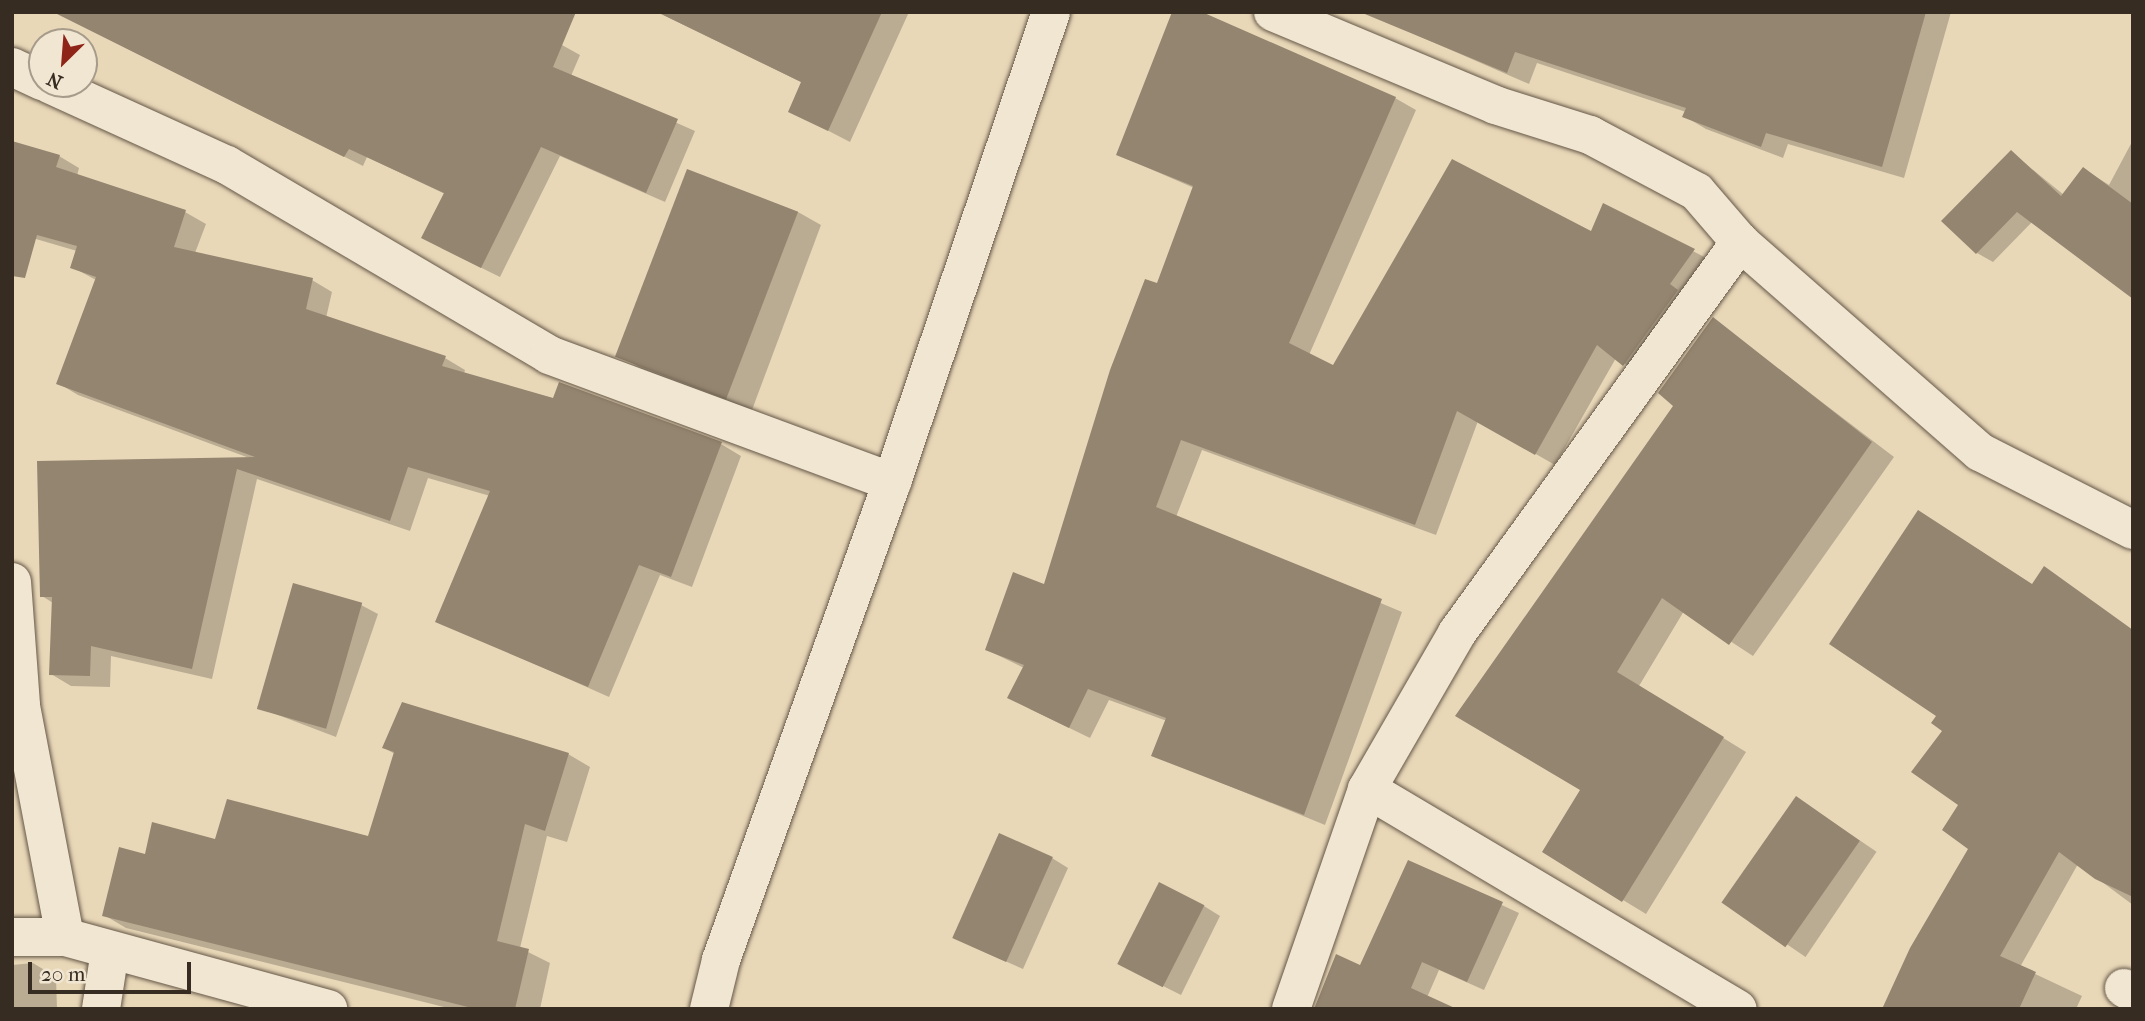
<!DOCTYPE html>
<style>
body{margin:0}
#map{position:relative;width:2145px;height:1021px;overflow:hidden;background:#e9d8b8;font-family:"IM FELL French Canon",serif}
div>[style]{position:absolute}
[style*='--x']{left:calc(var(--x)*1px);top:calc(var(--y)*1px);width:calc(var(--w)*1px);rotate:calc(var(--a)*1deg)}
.shadow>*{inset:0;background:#0003;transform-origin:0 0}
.building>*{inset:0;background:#948570;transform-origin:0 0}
.roads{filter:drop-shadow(0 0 2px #645748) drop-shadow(0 0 2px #645748)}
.street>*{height:38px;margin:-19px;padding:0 19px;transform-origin:19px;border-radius:19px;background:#f1e6d1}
.secondary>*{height:38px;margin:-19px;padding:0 19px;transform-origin:19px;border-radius:19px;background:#f1e6d1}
span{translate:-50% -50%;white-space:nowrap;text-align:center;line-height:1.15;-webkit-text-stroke:7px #f1e6d1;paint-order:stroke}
.frame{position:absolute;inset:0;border:14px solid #372c22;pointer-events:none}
.north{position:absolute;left:28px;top:28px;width:70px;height:70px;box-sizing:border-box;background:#f1e6d1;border:2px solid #a79c8b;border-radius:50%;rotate:205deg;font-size:19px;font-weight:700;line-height:28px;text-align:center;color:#372c22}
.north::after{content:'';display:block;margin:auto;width:24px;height:32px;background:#8f2418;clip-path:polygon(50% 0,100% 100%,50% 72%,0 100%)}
.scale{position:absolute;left:28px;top:962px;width:163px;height:32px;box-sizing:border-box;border:4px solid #372c22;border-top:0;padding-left:9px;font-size:21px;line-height:24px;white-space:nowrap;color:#372c22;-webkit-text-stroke:5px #f1e6d1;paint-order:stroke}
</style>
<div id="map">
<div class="shadow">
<i style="clip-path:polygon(657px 12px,909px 12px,850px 142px,790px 111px,803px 83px)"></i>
<i style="clip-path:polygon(1420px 12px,1951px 12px,1904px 178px,1788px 144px,1783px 158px,1706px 129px,1684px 116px,1686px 112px,1537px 63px,1529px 84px,1421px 37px,1429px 16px)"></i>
<i style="clip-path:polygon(562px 45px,580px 55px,571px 76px,695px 131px,665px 202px,560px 156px,500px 277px,441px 248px,445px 194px,367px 157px,363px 166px,124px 47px)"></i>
<i style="clip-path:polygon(1395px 98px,1416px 110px,1309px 355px,1333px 367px,1592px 233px,1604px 205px,1714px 262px,1644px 376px,1616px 358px,1555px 465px,1478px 421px,1436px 535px,1202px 450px,1176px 517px,1402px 612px,1325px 825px,1153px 755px,1167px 721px,1109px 700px,1090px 738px,1030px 709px,1024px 668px,987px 650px,1045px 586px,1194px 188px,1118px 155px)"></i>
<i style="clip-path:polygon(2133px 140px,2133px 295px,2033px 221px,1993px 262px,1977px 253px,2011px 152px,2064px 195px,2084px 169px,2109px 185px)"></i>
<i style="clip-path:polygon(59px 156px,79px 168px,77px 176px,185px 212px,206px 224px,195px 253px,312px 280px,332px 292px,326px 318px,445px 358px,465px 370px,464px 374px,721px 444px,741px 456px,692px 587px,660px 575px,609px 697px,438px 621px,490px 496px,428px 478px,410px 531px,257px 479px,212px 679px,111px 656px,110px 687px,71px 686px,51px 674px,53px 603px,42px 596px,252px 459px,78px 395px,58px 383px,96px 280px,72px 267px,77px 251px,12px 232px)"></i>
<i style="clip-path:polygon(688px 171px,798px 212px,821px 225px,752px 410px,642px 369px,620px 356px)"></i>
<i style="clip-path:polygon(1713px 319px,1894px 457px,1753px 656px,1684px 611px,1639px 686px,1746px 752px,1646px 914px,1623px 900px,1583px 789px,1676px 405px)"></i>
<i style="clip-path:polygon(1919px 512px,2033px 585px,2045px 569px,2133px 631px,2133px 905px,2078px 864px,2020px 967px,2082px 996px,2076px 1009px,1884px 1009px,1971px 849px,1938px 715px)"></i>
<i style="clip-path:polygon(361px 605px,378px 614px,336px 737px,257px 707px)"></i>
<i style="clip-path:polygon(384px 748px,568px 754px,590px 767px,567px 842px,547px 836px,520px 948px,550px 963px,540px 1009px,452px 1009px,126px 928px,104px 915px,146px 856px,216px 841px,370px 838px,395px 754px)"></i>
<i style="left:1797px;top:798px;width:96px;height:127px;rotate:34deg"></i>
<i style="clip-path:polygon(1052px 858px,1068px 868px,1023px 969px,971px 946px)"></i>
<i style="clip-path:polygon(1409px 862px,1519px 913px,1484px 990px,1439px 970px,1422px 1009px,1361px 967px)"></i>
<i style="clip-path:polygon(1204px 906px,1220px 916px,1181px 995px,1121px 965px)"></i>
<i style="clip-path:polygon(33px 963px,56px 977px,57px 1009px,12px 1009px,12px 965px)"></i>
</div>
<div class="building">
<i style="clip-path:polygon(53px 12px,576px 12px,553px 67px,678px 119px,646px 193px,541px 147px,481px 268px,421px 238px,444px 193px,349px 149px,344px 157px)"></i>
<i style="clip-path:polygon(657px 12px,882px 12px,828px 131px,788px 112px,801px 82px)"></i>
<i style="clip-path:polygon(1172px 12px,1202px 12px,1396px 97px,1289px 343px,1333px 365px,1452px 159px,1591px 231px,1603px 203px,1695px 249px,1670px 284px,1678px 290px,1623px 366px,1597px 345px,1535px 455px,1457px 411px,1415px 525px,1181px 440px,1156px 507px,1382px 599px,1304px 815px,1151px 756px,1166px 718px,1088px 689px,1069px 728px,1007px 698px,1024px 665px,985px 650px,1013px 572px,1044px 584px,1110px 370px,1145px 279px,1157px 283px,1193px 186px,1116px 155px)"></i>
<i style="clip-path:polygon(1360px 12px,1926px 12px,1882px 167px,1766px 133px,1761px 147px,1682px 117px,1686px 108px,1515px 52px,1507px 73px)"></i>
<i style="clip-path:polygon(12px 141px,60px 155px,56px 167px,186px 210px,174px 247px,313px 278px,306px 309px,446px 356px,442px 366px,553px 398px,559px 382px,722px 442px,671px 577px,639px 565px,588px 687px,435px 622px,490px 491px,408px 467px,390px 521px,237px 469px,192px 669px,91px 646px,90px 676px,49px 675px,52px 597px,40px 597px,37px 461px,255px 457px,56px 384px,96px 277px,70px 268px,77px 246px,37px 235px,25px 278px,12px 276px)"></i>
<i style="clip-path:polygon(2011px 150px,2061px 196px,2083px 167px,2133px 204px,2133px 299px,2017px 212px,1976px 254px,1941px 221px)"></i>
<i style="left:687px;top:169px;width:119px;height:201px;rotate:21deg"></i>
<i style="clip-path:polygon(1713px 317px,1872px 442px,1729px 645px,1662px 598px,1617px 672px,1724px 737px,1622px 902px,1542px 852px,1580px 790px,1455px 716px,1673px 406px,1658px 393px)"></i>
<i style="clip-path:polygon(1918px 510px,2032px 584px,2044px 566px,2133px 630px,2133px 897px,2095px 879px,2059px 852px,2000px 956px,2036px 972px,2019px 1009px,1882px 1009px,1910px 948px,1968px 849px,1942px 830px,1958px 805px,1911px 772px,1942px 731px,1931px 723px,1936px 716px,1829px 644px)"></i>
<i style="left:293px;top:583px;width:72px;height:131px;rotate:16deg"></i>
<i style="clip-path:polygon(402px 702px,569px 753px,545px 831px,525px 824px,497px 941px,529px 949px,515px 1009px,476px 1009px,102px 916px,119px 847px,145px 854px,152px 822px,215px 839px,227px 799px,368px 836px,394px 752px,382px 748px)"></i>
<i style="left:1796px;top:796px;width:78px;height:130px;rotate:35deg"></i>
<i style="left:999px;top:833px;width:59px;height:115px;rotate:24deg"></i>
<i style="clip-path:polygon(1408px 860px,1503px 902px,1467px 982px,1422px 962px,1411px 988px,1457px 1009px,1314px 1009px,1336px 954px,1360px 965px)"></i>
<i style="left:1159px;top:882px;width:51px;height:92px;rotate:27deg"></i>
</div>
<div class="roads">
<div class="street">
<i style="--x:1273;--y:12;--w:241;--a:22.7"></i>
<i style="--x:1495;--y:105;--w:100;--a:17.5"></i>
<i style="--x:1590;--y:135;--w:121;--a:28"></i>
<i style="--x:1697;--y:192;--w:66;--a:49.3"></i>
<i style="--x:1740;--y:242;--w:319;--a:41.2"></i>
<i style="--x:1980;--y:452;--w:172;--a:27"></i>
<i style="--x:12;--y:67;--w:33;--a:25"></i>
<i style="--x:49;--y:84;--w:196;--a:24.5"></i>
<i style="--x:227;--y:165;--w:374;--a:30.5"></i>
<i style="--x:549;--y:355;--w:366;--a:20.3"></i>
<i style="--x:12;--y:582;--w:124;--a:85.8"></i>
<i style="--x:21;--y:706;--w:235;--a:79.2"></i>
<i style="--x:1367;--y:789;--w:431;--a:30.7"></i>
<i style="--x:12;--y:937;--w:53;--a:0"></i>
<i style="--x:65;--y:937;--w:273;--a:15.3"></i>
<i style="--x:2124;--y:988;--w:10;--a:29"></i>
<i style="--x:101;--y:1009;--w:59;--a:-81.2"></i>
<i style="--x:1291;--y:1009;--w:233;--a:-70.9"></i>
<i style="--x:1367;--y:789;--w:180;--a:-60"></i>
<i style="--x:1457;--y:633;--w:483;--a:-54.1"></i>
</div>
<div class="secondary">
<i style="--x:709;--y:1009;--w:50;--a:-76.2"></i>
<i style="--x:721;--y:960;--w:508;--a:-70.32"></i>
<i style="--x:892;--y:482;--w:496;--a:-71.3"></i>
</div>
</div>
<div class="frame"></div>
<div class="north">N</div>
<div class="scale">20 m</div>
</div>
